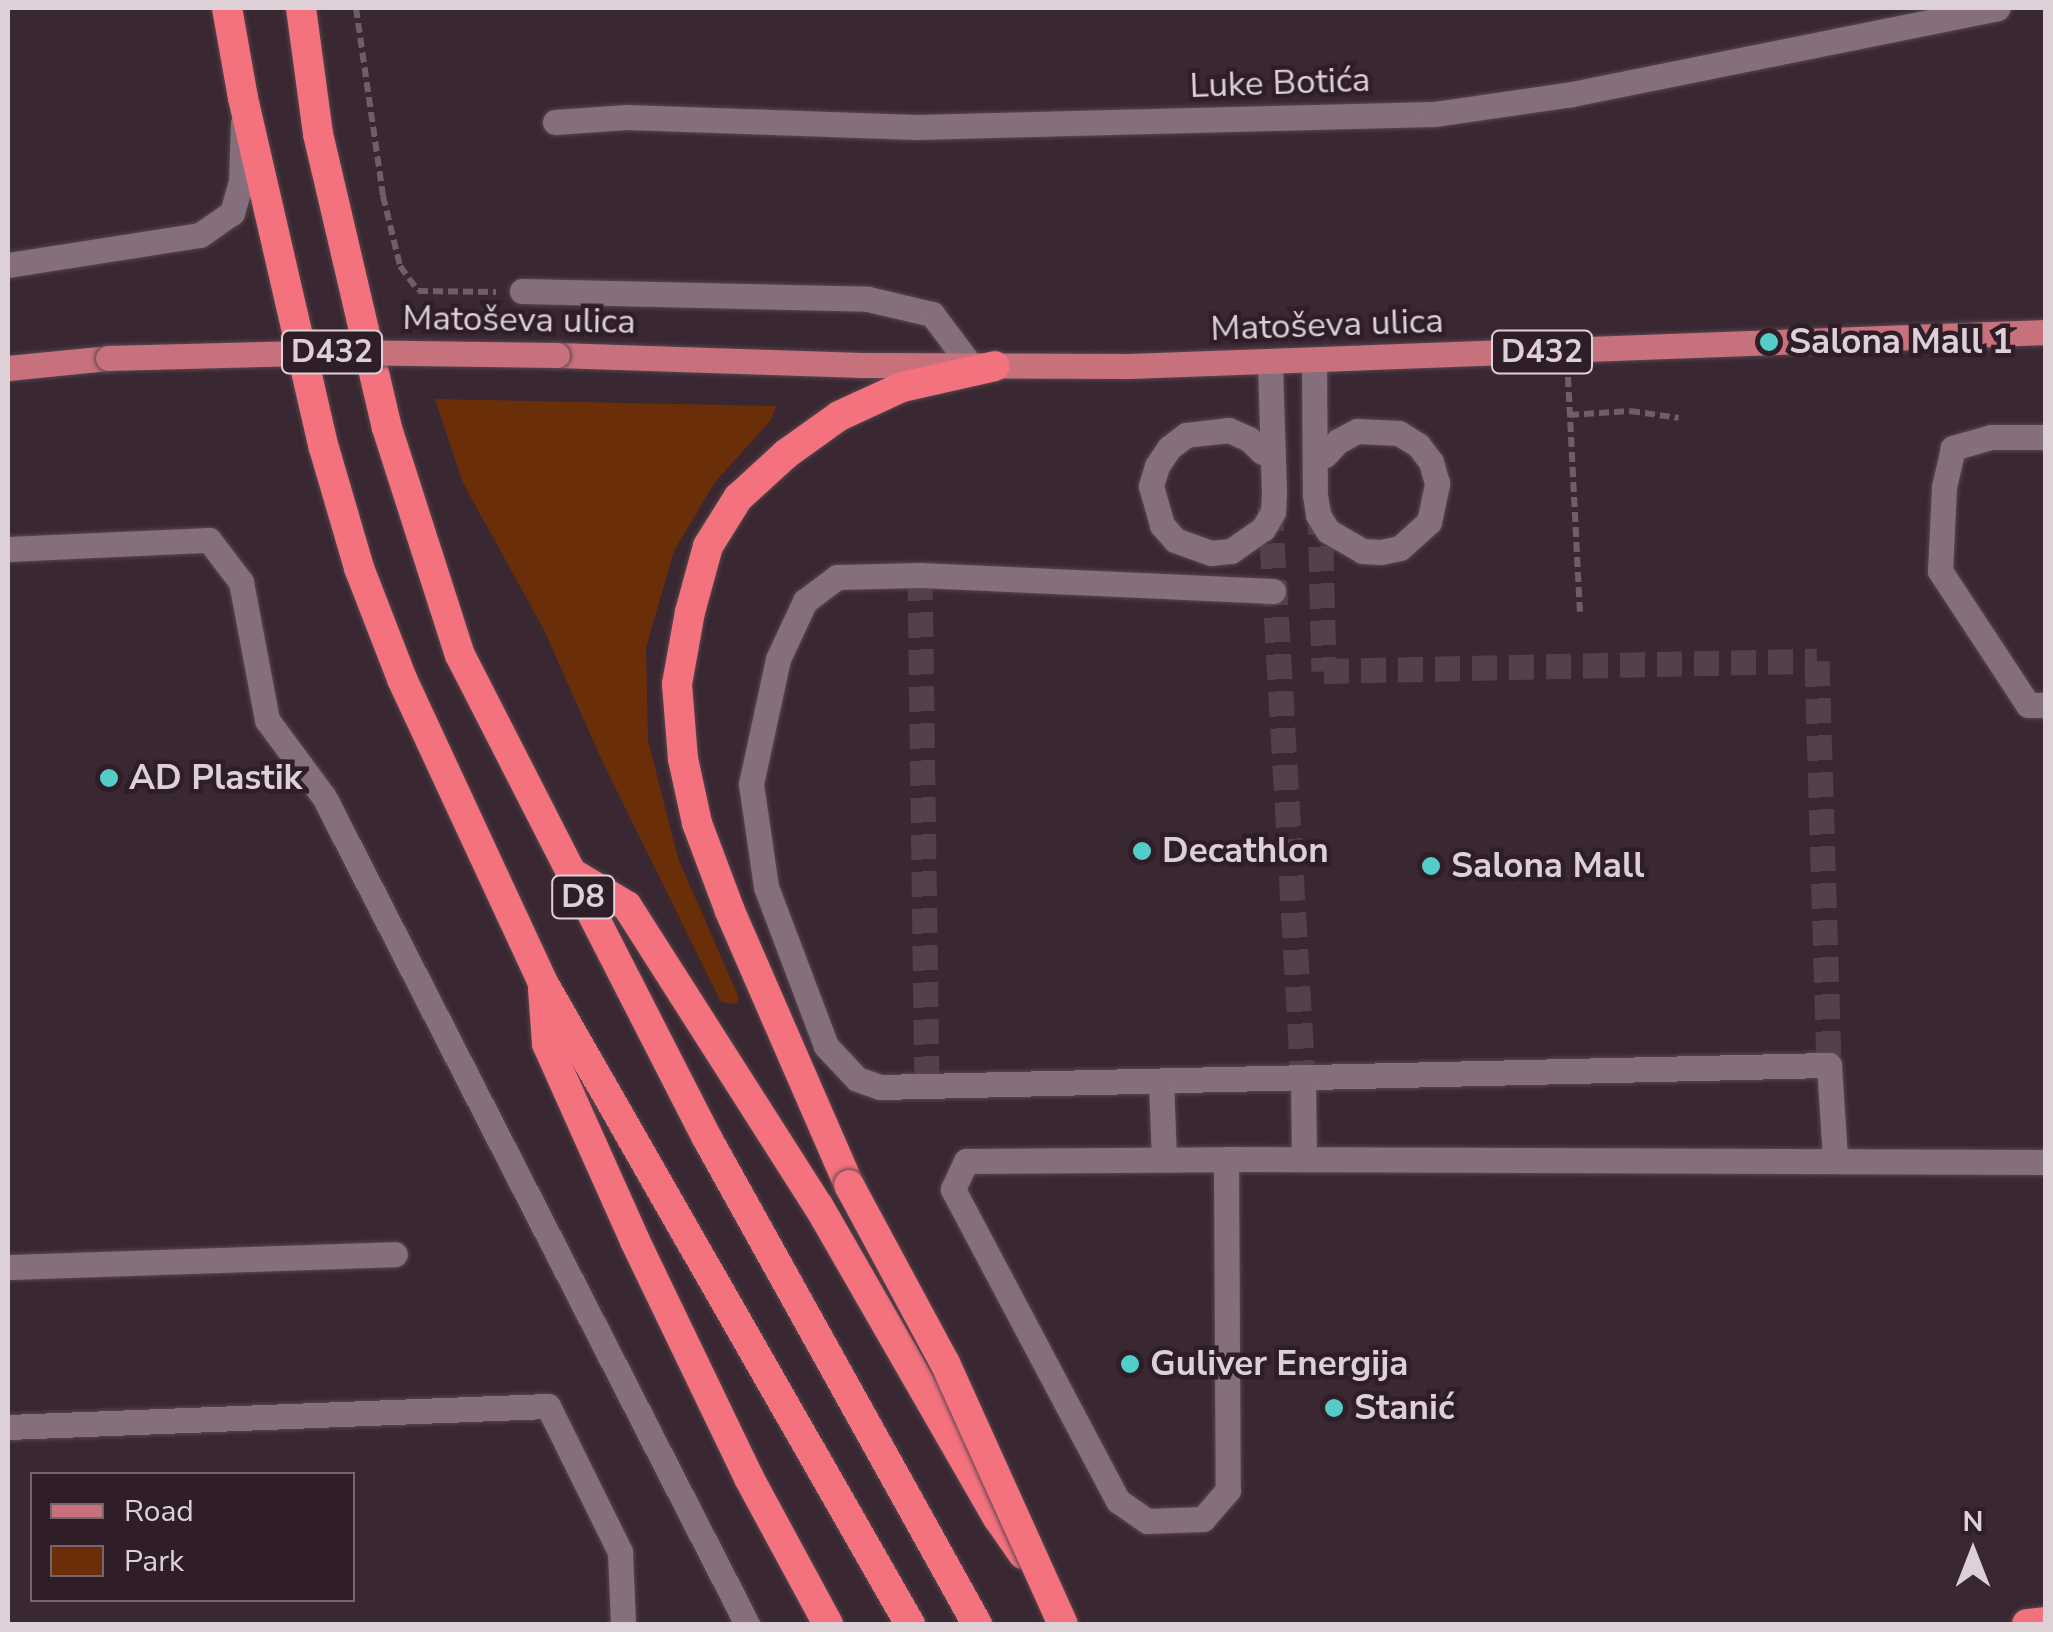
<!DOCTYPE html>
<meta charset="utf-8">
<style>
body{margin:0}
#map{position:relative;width:2053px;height:1632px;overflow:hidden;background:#392731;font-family:"Nunito Sans",sans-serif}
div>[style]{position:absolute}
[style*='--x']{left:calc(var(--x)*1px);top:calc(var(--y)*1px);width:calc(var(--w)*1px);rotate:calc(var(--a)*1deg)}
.green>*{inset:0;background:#6a2e08}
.minor-tunnel>*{height:25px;margin-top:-12.5px;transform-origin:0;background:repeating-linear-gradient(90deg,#52404a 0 25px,transparent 0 37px)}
.path>*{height:6px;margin-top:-3px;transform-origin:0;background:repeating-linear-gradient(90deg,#6e5e67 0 10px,transparent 0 15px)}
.roads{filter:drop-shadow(0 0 2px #55464e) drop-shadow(0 0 2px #55464e)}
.minor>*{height:25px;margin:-12.5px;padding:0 12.5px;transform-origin:12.5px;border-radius:12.5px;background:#846f7a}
.major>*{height:25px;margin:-12.5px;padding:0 12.5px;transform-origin:12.5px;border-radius:12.5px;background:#c7717c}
.highway>*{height:30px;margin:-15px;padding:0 15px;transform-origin:15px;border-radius:15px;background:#f4727e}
.bridges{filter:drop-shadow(0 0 2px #55464e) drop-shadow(0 0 2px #55464e)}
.major-bridge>*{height:25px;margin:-12.5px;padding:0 12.5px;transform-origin:12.5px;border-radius:12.5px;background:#c7717c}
.highway-bridge>*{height:30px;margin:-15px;padding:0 15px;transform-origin:15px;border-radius:15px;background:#f4727e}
.dots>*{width:28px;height:28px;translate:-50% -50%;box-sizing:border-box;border:5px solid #2f1e27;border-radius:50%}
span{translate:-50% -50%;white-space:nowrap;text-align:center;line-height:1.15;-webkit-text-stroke:9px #2f1e27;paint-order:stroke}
.shield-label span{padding:2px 8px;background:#2f1e27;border:2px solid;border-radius:8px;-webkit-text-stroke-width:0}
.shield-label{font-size:32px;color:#ddd1d7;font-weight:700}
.street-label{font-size:35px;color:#ddd1d7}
.poi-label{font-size:35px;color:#ddd1d7;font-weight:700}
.left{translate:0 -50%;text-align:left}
.frame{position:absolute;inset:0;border:10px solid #ddd1d7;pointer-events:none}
.legend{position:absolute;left:30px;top:1472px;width:325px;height:130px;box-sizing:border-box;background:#2f1e27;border:2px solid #75666d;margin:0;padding:12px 18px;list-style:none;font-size:30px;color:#ddd1d7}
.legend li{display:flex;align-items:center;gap:20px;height:50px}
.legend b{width:50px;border:2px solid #75666d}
.north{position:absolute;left:1923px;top:1502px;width:100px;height:100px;-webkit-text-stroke:8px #2f1e27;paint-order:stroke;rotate:0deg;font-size:28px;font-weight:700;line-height:40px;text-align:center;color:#ddd1d7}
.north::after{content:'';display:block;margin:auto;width:35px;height:45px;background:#ddd1d7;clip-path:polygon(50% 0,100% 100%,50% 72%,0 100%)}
</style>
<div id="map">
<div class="green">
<i style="clip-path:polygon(435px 399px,776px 406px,771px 420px,715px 482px,674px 551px,646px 648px,648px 740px,678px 858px,739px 998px,736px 1004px,721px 1002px,603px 763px,544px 630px,463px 483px)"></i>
</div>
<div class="minor-tunnel">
<i style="--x:1270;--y:506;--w:573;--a:86.7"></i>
<i style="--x:1320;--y:509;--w:162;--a:88.6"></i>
<i style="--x:1324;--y:671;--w:493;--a:-1.2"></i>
<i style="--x:1817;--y:661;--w:404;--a:88.3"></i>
<i style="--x:920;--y:575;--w:511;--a:89.22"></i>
</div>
<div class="path">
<i style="--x:356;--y:8;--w:190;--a:81.8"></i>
<i style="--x:383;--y:196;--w:72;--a:76.3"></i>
<i style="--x:400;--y:266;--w:31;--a:54"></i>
<i style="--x:418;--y:291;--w:78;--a:0.7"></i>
<i style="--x:1568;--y:377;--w:235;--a:87.1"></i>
<i style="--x:1569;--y:415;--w:61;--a:-3.8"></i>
<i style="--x:1630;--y:411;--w:49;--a:8.1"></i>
</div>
<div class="roads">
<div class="minor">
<i style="--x:555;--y:122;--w:72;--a:-4"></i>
<i style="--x:627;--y:117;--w:289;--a:2"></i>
<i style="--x:916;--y:127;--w:518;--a:-1.44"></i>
<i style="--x:1434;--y:114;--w:139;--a:-8.2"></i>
<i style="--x:1572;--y:94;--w:434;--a:-11.4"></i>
<i style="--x:8;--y:265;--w:194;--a:-8.9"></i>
<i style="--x:200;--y:235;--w:39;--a:-35"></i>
<i style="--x:232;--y:213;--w:33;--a:-74"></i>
<i style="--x:241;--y:181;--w:58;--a:-88"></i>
<i style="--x:522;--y:291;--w:346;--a:1.3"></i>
<i style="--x:868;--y:299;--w:66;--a:13.2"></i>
<i style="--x:932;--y:314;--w:65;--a:53.1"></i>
<i style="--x:1314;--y:361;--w:134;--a:89.6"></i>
<i style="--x:1315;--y:495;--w:20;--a:81"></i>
<i style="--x:1318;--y:515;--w:19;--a:58"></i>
<i style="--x:1328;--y:531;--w:39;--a:30"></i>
<i style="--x:1362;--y:551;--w:19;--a:3"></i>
<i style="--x:1381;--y:552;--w:19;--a:-12"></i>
<i style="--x:1400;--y:548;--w:39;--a:-42"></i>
<i style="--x:1429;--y:522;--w:40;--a:-78"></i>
<i style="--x:1437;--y:483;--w:22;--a:-106"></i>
<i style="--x:1431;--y:462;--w:21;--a:-127"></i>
<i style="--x:1418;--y:445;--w:22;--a:-148"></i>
<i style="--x:1399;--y:433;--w:42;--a:-177.3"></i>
<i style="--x:1357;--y:431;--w:21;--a:152"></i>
<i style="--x:1338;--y:441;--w:19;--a:133"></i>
<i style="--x:2046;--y:437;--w:55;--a:180"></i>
<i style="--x:1991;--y:437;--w:40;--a:164"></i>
<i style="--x:1953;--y:448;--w:40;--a:103"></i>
<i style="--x:1944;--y:487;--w:84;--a:92.7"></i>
<i style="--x:1940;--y:571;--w:160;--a:56.7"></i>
<i style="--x:2028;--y:705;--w:18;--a:0"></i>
<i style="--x:1262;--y:452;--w:18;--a:-135"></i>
<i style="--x:1249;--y:439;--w:22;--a:-156"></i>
<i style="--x:1229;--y:430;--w:43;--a:173.4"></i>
<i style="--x:1186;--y:435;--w:21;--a:143"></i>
<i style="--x:1169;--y:448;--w:22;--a:124"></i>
<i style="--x:1157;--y:466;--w:21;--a:107"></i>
<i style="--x:1151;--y:486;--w:41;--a:74.2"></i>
<i style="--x:1162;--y:525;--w:20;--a:49"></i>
<i style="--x:1175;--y:540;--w:38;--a:20"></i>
<i style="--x:1211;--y:553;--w:20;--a:-6"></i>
<i style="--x:1231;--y:551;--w:39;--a:-35"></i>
<i style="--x:1263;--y:529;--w:20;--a:-60"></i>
<i style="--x:1273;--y:512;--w:20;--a:-87"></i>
<i style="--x:1274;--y:492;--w:130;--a:-91.8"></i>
<i style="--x:8;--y:549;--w:201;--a:-2.6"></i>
<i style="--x:209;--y:540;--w:53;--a:52.7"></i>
<i style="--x:241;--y:582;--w:140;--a:79.3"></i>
<i style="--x:267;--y:720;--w:96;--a:53.5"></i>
<i style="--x:324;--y:797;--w:929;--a:62.91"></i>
<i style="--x:1273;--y:591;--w:353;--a:-177.4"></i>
<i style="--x:920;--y:575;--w:83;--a:178.6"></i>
<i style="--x:837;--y:577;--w:40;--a:143"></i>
<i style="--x:805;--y:601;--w:64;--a:115"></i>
<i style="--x:778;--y:659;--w:128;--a:102.2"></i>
<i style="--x:751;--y:784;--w:104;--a:81.7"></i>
<i style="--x:766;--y:887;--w:170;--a:69.3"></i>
<i style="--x:826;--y:1046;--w:45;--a:46.8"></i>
<i style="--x:857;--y:1079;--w:24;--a:19"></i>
<i style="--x:880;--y:1087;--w:949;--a:-1.33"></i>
<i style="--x:1829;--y:1065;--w:94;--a:86.3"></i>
<i style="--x:1303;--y:1078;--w:81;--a:89.3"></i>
<i style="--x:1161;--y:1081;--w:77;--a:87.8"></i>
<i style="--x:1226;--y:1159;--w:331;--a:89.7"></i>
<i style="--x:1228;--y:1490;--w:38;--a:131"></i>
<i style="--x:1203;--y:1519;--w:56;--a:178"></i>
<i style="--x:1147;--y:1521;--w:35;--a:-145"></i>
<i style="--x:1118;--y:1501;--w:353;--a:-117.9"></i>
<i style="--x:953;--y:1189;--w:31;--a:-65"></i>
<i style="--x:966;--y:1161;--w:260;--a:-0.4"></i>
<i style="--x:1226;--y:1159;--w:820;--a:0.21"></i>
<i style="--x:8;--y:1267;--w:387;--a:-1.9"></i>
<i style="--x:8;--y:1427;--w:540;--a:-2.23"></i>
<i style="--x:548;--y:1406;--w:163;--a:63.7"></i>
<i style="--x:620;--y:1552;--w:72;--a:87.6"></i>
</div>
<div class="major">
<i style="--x:557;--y:355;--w:305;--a:1.9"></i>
<i style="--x:862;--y:365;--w:267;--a:0.2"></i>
<i style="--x:1129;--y:366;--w:918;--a:-2.12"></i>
<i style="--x:8;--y:368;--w:100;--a:-5.7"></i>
</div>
<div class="highway">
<i style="--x:227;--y:8;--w:91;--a:79.9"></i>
<i style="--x:243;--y:98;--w:359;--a:77"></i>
<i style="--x:324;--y:448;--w:125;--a:73.7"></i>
<i style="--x:359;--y:568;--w:119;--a:68.8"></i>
<i style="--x:402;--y:679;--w:333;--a:65.1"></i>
<i style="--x:542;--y:981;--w:741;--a:60.22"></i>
<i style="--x:301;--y:8;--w:127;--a:82.3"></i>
<i style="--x:318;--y:134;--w:302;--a:76.8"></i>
<i style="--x:387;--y:428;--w:238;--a:72.2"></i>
<i style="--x:460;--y:655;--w:542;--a:62.92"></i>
<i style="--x:707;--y:1138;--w:556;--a:60.95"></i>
<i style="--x:570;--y:872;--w:66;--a:30.8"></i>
<i style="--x:627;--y:906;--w:357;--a:57.5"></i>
<i style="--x:819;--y:1207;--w:359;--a:60.1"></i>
<i style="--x:998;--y:1518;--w:44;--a:55.2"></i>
<i style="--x:543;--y:989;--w:55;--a:85.8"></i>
<i style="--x:547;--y:1044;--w:216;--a:65.9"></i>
<i style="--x:635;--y:1241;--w:263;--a:64.3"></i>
<i style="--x:749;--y:1478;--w:166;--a:61.6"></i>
<i style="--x:849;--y:1185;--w:299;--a:-113.5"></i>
<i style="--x:730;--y:911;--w:94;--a:-110.6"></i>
<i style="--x:697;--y:823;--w:66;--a:-102.3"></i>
<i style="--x:683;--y:759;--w:75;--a:-94.6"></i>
<i style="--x:677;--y:684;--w:73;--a:-79.8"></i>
<i style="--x:690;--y:612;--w:68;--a:-74.7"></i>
<i style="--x:708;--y:546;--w:57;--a:-58"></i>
<i style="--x:738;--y:498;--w:65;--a:-42.5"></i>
<i style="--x:786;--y:454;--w:65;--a:-35.6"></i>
<i style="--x:839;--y:416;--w:69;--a:-24.7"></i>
<i style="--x:902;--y:387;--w:95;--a:-12.7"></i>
<i style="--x:2027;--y:1624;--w:19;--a:-6"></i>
</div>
</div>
<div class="bridges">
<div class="major-bridge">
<i style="--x:108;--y:358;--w:232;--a:-1.5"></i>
<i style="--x:340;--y:352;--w:217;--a:0.8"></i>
</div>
<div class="highway-bridge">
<i style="--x:849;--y:1185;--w:202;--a:61.7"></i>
<i style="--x:945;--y:1363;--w:286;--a:65.7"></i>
</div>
</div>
<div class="dots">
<i style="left:1769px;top:342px;background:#54cdc8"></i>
<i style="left:109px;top:778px;background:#54cdc8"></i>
<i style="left:1142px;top:851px;background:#54cdc8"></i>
<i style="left:1431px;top:866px;background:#54cdc8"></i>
<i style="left:1130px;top:1364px;background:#54cdc8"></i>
<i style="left:1334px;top:1408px;background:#54cdc8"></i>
</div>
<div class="shield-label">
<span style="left:332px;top:352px">D432</span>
<span style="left:1542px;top:352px">D432</span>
<span style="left:583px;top:897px">D8</span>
</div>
<div class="street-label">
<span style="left:1280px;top:83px;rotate:-2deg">Luke Botića</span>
<span style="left:519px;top:320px;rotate:1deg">Matoševa ulica</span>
<span style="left:1327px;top:325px;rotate:-2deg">Matoševa ulica</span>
</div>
<div class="poi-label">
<span class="left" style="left:1789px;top:342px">Salona Mall 1</span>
<span class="left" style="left:129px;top:778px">AD Plastik</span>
<span class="left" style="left:1162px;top:851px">Decathlon</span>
<span class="left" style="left:1451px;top:866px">Salona Mall</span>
<span class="left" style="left:1150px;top:1364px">Guliver Energija</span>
<span class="left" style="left:1354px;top:1408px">Stanić</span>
</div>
<div class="frame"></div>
<ul class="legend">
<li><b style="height:12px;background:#c7717c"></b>Road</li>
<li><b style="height:28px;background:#6a2e08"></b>Park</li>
</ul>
<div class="north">N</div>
</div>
